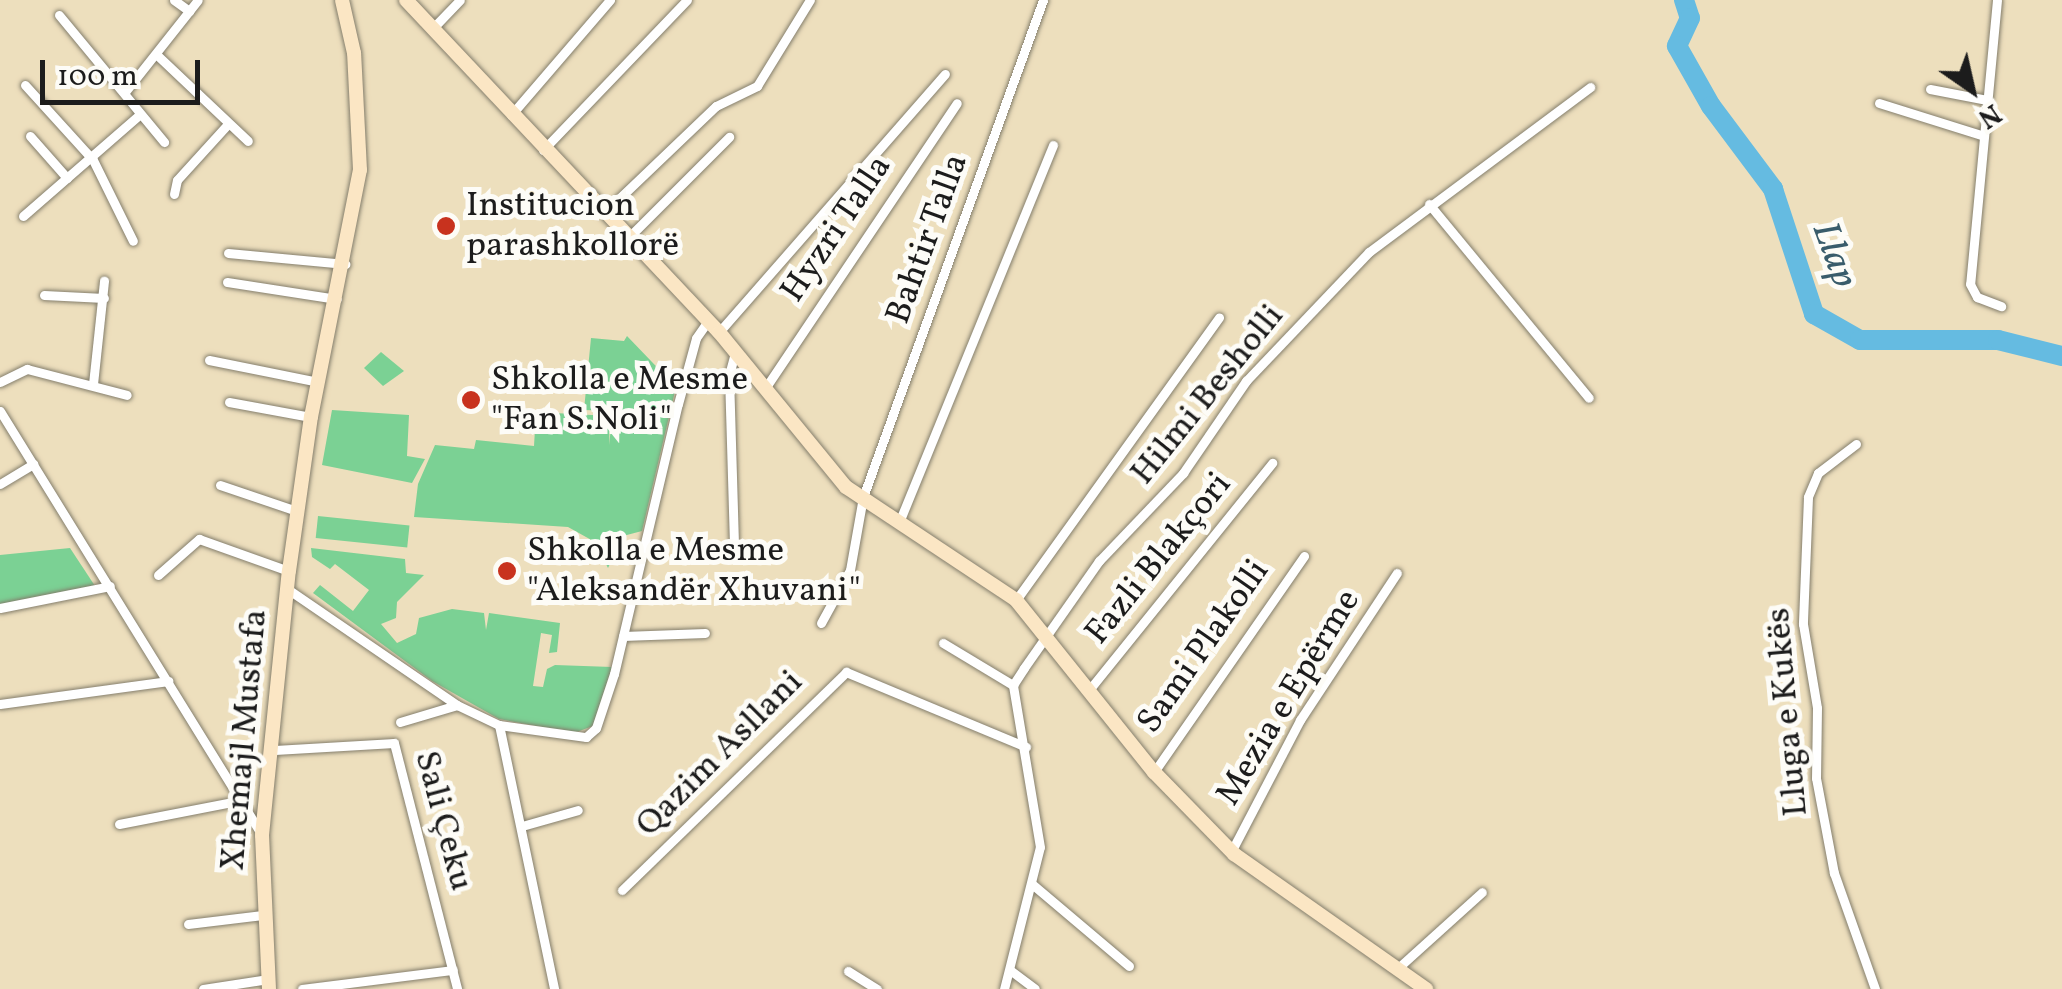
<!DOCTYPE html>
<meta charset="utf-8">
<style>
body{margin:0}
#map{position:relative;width:2062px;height:989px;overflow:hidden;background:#eddfbd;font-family:Vollkorn,serif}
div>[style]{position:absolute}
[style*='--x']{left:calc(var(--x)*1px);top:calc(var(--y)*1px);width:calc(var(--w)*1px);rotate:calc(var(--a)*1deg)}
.green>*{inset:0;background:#7bd194;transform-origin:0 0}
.river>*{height:20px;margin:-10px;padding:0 10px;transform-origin:10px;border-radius:10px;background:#65bbe1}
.roads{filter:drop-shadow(0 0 2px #847e6c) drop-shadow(0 0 2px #847e6c)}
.street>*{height:9px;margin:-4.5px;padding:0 4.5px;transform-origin:4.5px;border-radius:4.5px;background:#fff}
.secondary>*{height:14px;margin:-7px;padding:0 7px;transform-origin:7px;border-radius:7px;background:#fbe6c4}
.dots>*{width:28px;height:28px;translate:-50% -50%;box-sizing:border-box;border:5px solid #fdfcf7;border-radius:50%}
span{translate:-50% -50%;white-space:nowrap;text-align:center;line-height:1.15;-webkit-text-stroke:10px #fdfcf7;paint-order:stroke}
.poi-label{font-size:35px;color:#1c1c1c}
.left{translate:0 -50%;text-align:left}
.street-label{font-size:35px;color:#1c1c1c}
.water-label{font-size:38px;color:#395c6b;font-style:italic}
.north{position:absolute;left:1922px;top:40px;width:100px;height:100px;-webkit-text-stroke:8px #fdfcf7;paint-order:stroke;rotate:146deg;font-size:28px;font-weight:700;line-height:40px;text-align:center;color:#1c1c1c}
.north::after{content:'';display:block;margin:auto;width:35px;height:45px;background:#1c1c1c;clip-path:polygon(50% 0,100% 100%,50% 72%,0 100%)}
.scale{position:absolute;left:40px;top:60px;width:160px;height:45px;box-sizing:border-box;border:5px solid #1c1c1c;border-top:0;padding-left:12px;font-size:30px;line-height:35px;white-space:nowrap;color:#1c1c1c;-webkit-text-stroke:8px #fdfcf7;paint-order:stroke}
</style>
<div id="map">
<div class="green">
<i style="clip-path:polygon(627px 336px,676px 387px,642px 531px,623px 536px,608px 568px,595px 542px,568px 527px,414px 517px,418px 484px,435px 445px,474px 449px,476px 440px,534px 446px,536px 412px,610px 416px,609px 445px,613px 411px,584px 410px,591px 338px,624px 341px)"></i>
<i style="clip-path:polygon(381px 352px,404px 371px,383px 386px,364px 368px)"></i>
<i style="clip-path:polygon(332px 410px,409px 415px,407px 456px,425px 459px,412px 483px,322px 465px)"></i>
<i style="left:318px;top:516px;width:92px;height:22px;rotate:6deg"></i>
<i style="clip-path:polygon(70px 548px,95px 586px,0 605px,0 555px)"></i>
<i style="clip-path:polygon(311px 548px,405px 559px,406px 573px,424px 575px,397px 602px,396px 618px,381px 624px,397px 643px,416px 634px,419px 618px,452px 609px,484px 613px,486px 630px,489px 613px,560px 623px,557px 652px,549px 653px,552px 635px,541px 633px,533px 686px,543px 687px,547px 669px,555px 665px,612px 667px,593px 726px,574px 733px,499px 719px,432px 681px,313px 593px,320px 585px,353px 611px,369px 590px,335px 564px,330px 569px,312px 557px)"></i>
</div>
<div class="river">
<i style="--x:1684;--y:0;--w:19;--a:72"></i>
<i style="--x:1690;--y:18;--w:31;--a:115"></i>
<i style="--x:1677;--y:46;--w:69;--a:60.5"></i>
<i style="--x:1711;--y:106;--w:104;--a:53.2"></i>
<i style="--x:1773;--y:189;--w:132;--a:71.8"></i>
<i style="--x:1814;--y:314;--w:53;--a:29.5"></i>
<i style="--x:1860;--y:340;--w:138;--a:0"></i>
<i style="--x:1998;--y:340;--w:66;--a:14"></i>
</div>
<div class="roads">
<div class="street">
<i style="--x:174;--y:0;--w:19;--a:36"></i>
<i style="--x:1997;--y:0;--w:285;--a:95.4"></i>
<i style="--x:1970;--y:284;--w:15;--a:62"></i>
<i style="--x:1977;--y:297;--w:26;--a:21"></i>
<i style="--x:59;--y:15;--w:165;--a:50.4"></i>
<i style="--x:432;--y:29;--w:40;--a:-46"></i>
<i style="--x:157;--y:55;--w:125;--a:43.4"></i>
<i style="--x:25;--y:85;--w:101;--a:47.8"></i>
<i style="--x:93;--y:160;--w:90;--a:63.7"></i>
<i style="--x:1930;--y:89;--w:58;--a:10.9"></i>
<i style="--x:125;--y:92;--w:117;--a:-51.6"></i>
<i style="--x:1879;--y:103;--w:107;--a:17.4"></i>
<i style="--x:511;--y:115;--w:152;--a:-49.3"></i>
<i style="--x:30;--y:136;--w:56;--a:48.6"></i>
<i style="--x:543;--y:150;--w:208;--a:-46.2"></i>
<i style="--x:174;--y:194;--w:14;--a:-78"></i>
<i style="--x:177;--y:180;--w:76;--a:-47.7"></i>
<i style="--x:1429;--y:204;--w:251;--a:50.5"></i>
<i style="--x:606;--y:211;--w:152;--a:-43.7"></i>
<i style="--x:716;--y:106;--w:46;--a:-26"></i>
<i style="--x:757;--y:86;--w:101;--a:-58.4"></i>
<i style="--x:23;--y:216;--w:154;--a:-41"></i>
<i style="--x:631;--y:235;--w:139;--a:-45"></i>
<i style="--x:228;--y:253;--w:118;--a:5.4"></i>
<i style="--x:227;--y:282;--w:111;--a:8.8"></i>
<i style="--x:44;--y:295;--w:60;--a:2.9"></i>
<i style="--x:719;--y:332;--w:343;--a:-48.8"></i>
<i style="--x:209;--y:360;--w:111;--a:11.4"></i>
<i style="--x:0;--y:382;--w:30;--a:-26"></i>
<i style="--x:27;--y:369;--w:103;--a:14.6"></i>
<i style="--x:93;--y:384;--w:104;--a:-83.9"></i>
<i style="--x:766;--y:387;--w:342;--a:-56.1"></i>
<i style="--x:229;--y:402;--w:83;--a:10.4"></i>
<i style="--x:0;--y:411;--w:498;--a:58.3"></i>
<i style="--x:1856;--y:444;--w:48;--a:142.7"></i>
<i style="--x:1818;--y:473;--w:26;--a:113"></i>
<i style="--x:1808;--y:497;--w:127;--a:92.3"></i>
<i style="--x:1803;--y:624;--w:85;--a:80.5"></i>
<i style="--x:1817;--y:708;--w:70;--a:90.8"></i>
<i style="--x:1816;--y:778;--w:97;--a:79.3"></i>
<i style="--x:1834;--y:873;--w:123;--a:70.5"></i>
<i style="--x:0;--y:484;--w:39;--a:-31"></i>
<i style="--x:220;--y:485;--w:81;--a:18.7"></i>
<i style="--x:900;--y:520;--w:405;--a:-67.8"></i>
<i style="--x:734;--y:544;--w:169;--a:-91.7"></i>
<i style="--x:729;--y:375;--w:24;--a:-75"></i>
<i style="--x:158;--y:575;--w:55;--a:-41.3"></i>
<i style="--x:199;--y:539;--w:96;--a:19.6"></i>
<i style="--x:289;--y:590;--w:204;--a:34.4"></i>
<i style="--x:457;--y:705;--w:47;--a:25.5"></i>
<i style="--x:499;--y:725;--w:88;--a:7.9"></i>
<i style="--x:586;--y:737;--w:13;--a:-42"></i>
<i style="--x:596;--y:728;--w:57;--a:-71.6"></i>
<i style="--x:614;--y:674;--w:277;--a:-76.7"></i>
<i style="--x:678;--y:404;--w:68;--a:-74.7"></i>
<i style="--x:696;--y:338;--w:21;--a:-55"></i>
<i style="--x:1016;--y:600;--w:348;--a:-54.3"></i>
<i style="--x:0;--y:608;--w:112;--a:-11.3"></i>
<i style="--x:821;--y:623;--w:60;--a:-61.3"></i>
<i style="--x:850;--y:570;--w:74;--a:-79.9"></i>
<i style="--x:863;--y:497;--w:529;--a:-70.09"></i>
<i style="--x:623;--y:636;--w:82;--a:-2.1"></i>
<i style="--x:943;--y:643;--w:82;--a:31"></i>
<i style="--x:1089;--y:690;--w:292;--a:-51.1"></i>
<i style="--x:0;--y:704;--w:170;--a:-7.8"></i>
<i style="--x:400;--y:722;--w:59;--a:-16.6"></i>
<i style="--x:499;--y:725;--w:270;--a:78.2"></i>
<i style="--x:275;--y:750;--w:119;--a:-3.4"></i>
<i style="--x:394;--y:743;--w:254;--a:75.6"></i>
<i style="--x:1154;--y:772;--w:263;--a:-55.2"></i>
<i style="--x:119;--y:824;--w:120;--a:-11"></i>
<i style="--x:522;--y:826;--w:58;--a:-15.9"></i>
<i style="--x:1231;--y:852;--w:149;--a:-62.4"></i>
<i style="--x:1300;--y:720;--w:176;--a:-56.6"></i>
<i style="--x:1032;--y:884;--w:127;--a:40.2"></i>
<i style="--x:622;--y:890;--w:313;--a:-44.2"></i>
<i style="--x:846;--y:672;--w:195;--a:22.6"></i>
<i style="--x:188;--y:924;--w:75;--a:-6.9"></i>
<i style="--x:1398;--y:968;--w:113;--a:-42.1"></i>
<i style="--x:1010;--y:970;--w:31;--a:37"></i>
<i style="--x:848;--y:971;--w:34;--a:32"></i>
<i style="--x:203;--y:989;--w:66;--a:-8.7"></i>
<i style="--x:302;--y:989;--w:152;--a:-7.2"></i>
<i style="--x:1004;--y:989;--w:146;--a:-75.8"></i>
<i style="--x:1040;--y:847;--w:164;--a:-99.5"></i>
<i style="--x:1013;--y:685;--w:20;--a:-57"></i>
<i style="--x:1024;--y:668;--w:131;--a:-55"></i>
<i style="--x:1099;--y:561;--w:122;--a:-46.3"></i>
<i style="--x:1183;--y:473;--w:112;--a:-55.6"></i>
<i style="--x:1246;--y:381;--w:178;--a:-46.4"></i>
<i style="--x:1369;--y:252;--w:276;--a:-36.7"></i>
</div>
<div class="secondary">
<i style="--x:406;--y:0;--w:456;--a:46.7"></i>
<i style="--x:719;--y:332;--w:200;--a:50.7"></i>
<i style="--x:846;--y:487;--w:204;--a:33.6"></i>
<i style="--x:1016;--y:600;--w:221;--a:51.3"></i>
<i style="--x:1154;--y:772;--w:115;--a:45.7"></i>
<i style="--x:1234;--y:854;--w:235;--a:35.1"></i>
<i style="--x:269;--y:989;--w:154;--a:-92.6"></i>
<i style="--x:262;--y:835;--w:265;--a:-84.2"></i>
<i style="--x:289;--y:571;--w:156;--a:-81.9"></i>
<i style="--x:311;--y:417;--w:252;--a:-78.8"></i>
<i style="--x:360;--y:170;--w:117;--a:-92.9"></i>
<i style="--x:354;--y:53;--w:54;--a:-102.8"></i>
</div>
</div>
<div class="dots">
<i style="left:446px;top:226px;background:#c8321e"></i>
<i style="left:471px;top:400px;background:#c8321e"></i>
<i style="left:507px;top:571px;background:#c8321e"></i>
</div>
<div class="poi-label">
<span class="left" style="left:466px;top:226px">Institucion<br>parashkollorë</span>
<span class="left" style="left:491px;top:400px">Shkolla e Mesme<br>"Fan S.Noli"</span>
<span class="left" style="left:527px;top:571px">Shkolla e Mesme<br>"Aleksandër Xhuvani"</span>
</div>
<div class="street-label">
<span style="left:837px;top:229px;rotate:-56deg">Hyzri Talla</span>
<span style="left:928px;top:239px;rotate:-70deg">Bahtir Talla</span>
<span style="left:1208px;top:395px;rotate:-51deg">Hilmi Besholli</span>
<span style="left:1159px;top:559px;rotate:-51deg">Fazli Blakçori</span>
<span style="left:1204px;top:647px;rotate:-55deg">Sami Plakolli</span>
<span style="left:1289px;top:698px;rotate:-59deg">Mezia e Epërme</span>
<span style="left:1788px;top:712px;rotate:-95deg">Lluga e Kukës</span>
<span style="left:245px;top:740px;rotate:-85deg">Xhemajl Mustafa</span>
<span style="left:720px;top:754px;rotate:-45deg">Qazim Asllani</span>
<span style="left:443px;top:821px;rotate:75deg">Sali Çeku</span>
</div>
<div class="water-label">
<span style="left:1833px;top:255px;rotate:70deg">Llap</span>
</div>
<div class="north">N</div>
<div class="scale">100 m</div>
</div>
